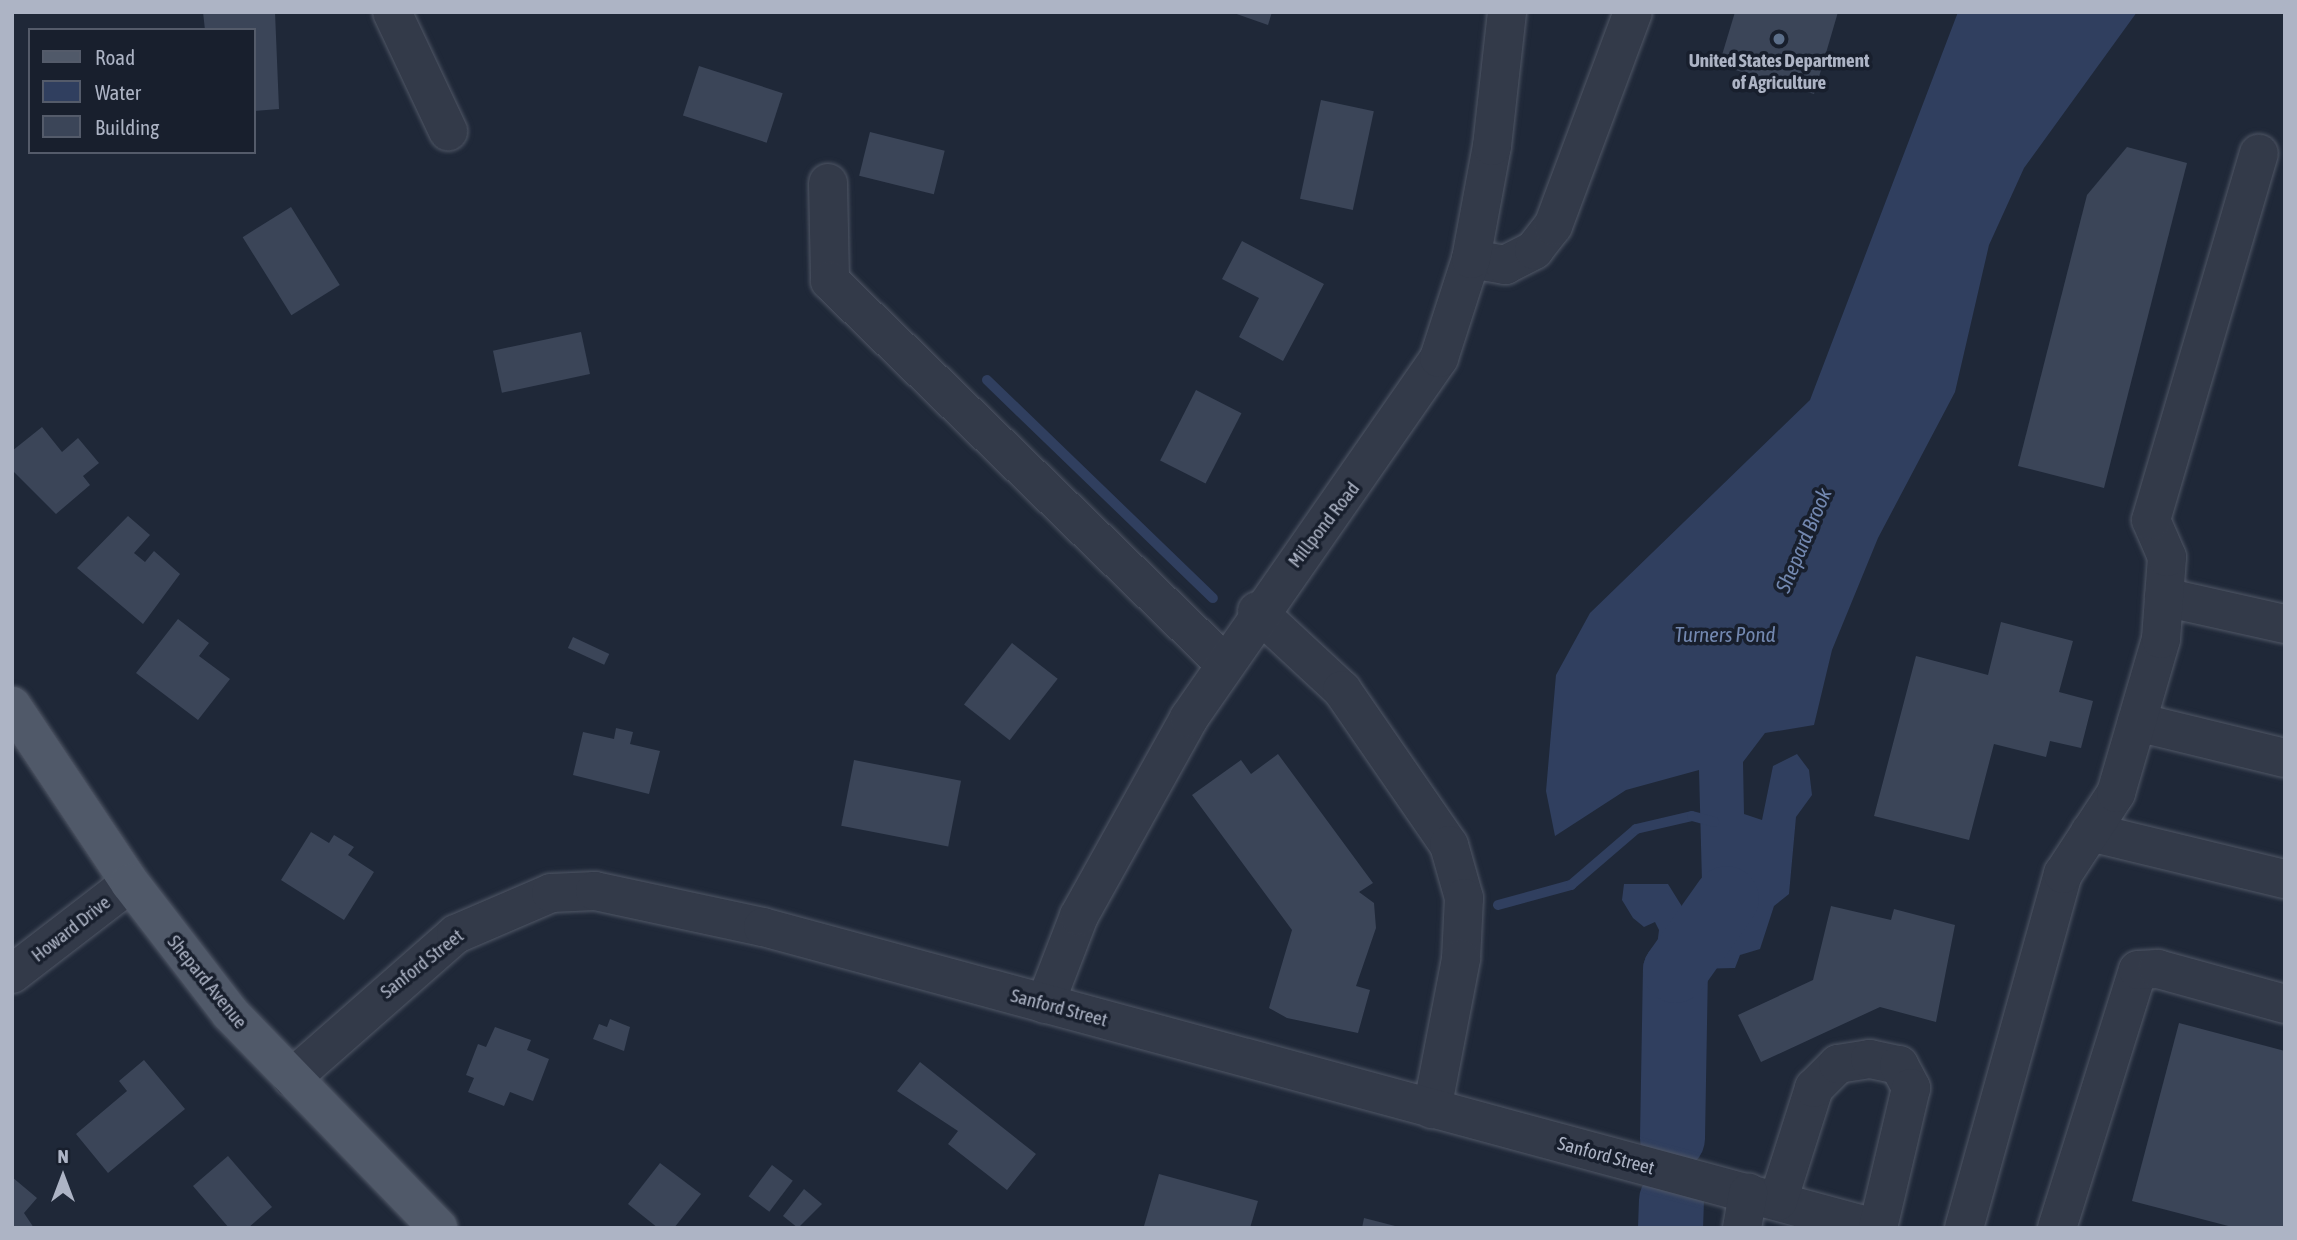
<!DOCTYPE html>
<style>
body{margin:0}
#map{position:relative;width:2297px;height:1240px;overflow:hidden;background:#1f2838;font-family:"Asap Condensed",sans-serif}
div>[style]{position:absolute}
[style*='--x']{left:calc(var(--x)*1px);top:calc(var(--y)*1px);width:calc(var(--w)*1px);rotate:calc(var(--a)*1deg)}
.water>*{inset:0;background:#303f5f}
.stream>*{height:10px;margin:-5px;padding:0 5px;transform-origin:5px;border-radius:5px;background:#303f5f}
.river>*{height:65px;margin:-32.5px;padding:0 32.5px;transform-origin:32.5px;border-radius:32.5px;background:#303f5f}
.building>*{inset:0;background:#3b4558;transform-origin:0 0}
.roads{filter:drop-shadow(0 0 2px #505766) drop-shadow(0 0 2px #505766)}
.minor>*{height:38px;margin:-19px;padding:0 19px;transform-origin:19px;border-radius:19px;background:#333a49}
.major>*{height:38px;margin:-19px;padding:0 19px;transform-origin:19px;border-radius:19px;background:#505969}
.dots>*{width:19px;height:19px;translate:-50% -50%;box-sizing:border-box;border:4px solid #181f2d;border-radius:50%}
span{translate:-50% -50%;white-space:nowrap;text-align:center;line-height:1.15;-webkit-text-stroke:7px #181f2d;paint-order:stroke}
.poi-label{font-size:19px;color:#adb4c5;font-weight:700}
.street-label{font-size:19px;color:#adb4c5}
.water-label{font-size:21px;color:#7388b0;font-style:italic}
.frame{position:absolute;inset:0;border:14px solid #adb4c5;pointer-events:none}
.legend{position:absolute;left:28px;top:28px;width:228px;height:126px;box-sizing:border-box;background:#181f2d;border:2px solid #545b6a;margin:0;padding:9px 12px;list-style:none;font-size:21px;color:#adb4c5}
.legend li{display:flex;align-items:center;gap:14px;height:35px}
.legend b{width:35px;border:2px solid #545b6a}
.north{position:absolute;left:28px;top:1142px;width:70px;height:70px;-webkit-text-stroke:5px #181f2d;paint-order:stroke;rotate:0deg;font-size:19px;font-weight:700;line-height:28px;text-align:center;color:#adb4c5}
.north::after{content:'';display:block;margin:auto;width:24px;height:32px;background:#adb4c5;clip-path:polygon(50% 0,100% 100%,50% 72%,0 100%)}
</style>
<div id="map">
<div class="water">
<i style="clip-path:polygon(1958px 12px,2137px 12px,2024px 168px,1989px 245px,1955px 392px,1878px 538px,1832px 650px,1814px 725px,1765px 733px,1743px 762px,1744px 814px,1762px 820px,1773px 766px,1797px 754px,1809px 770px,1812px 795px,1796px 817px,1789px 894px,1774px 906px,1760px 949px,1740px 955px,1735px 968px,1654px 970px,1659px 930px,1655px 922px,1644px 927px,1633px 918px,1622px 900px,1624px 884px,1668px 884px,1686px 913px,1694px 905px,1702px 882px,1699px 770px,1626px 790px,1555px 836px,1546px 791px,1556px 675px,1590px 613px,1810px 400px)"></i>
</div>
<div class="stream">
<i style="--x:987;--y:380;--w:314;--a:44"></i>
<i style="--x:1498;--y:905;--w:76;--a:-15.3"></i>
<i style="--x:1571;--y:885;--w:86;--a:-40.7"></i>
<i style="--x:1636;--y:829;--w:57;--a:-13.1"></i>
<i style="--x:1692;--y:816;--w:23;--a:15"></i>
</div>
<div class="river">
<i style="--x:1672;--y:1138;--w:168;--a:-89"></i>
<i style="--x:1675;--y:970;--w:88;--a:-54.7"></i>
<i style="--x:1670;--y:1228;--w:28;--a:-88"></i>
</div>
<div class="building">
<i style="clip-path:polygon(203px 12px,275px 12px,279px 109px,254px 111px,254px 30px,205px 30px)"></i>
<i style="clip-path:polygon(1231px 12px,1272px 12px,1268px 25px)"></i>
<i style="clip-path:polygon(1735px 12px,1838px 12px,1814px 94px,1719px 65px)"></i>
<i style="left:699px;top:66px;width:88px;height:52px;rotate:18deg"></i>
<i style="left:1321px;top:100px;width:54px;height:101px;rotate:12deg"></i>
<i style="left:870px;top:132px;width:77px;height:45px;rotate:14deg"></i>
<i style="clip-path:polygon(2127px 147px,2187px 163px,2104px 488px,2018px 466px,2087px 195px)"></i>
<i style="left:291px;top:207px;width:92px;height:57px;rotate:58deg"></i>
<i style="clip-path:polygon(1242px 241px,1324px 284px,1283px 361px,1239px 337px,1259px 298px,1222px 279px)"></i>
<i style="left:581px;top:332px;width:43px;height:90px;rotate:78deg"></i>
<i style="left:1196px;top:390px;width:51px;height:79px;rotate:27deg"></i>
<i style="clip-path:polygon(42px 427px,62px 452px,78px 438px,99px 463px,83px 476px,90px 485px,56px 514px,12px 470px,12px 451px)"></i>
<i style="clip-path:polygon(128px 516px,150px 535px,134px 553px,145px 562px,154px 551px,180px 574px,143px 624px,77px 568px)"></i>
<i style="clip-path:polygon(178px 619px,209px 643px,199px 656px,230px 679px,198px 720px,136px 673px)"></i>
<i style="clip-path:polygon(2001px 622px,2073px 641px,2059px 692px,2093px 701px,2081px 748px,2050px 741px,2046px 757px,1994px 744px,1969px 840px,1874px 816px,1916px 656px,1988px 675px)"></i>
<i style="left:573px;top:637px;width:40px;height:12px;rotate:25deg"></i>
<i style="left:1012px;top:643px;width:58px;height:78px;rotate:38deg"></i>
<i style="clip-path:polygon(616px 728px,633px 732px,630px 744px,660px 751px,649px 794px,573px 775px,583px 732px,614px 739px)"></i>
<i style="clip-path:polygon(1278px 754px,1373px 883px,1359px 892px,1374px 903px,1376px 928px,1356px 986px,1370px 990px,1358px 1033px,1287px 1018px,1269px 1008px,1292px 930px,1192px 795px,1241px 760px,1251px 774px)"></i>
<i style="left:854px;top:760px;width:109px;height:67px;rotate:11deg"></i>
<i style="clip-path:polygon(311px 832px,329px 843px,334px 835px,354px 847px,348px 855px,374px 872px,344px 920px,281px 880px)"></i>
<i style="clip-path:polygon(1831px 906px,1891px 920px,1894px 909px,1955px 925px,1936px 1022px,1880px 1007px,1761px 1062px,1738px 1015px,1813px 980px)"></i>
<i style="clip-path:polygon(610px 1019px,630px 1027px,624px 1051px,593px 1039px,599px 1024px,607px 1027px)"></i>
<i style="clip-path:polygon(2179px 1023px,2285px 1051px,2285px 1228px,2236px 1228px,2132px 1201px)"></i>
<i style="clip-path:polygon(495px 1027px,531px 1040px,527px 1050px,549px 1059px,533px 1101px,510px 1092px,504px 1106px,468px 1092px,474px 1078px,466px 1075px,478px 1044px,486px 1047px)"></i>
<i style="clip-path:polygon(144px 1060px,185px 1109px,108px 1173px,76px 1134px,127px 1091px,119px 1081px)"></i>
<i style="clip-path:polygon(920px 1062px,1036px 1154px,1007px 1190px,948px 1144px,958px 1131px,897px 1091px)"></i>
<i style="clip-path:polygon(228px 1156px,272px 1207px,248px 1228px,229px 1228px,193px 1186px)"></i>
<i style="clip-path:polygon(660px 1163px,701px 1194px,674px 1228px,658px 1228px,628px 1204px)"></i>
<i style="left:772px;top:1165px;width:26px;height:39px;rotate:37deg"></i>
<i style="clip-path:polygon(1159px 1174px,1258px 1201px,1250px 1228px,1144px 1226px)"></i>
<i style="clip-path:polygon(12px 1177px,37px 1198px,24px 1213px,34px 1228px,12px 1228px)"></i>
<i style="clip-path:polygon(804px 1189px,822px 1204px,798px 1228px,783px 1216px)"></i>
<i style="clip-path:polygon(1364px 1218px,1399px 1227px,1399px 1228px,1362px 1228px)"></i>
</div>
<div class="roads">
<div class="minor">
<i style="--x:392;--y:12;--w:132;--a:64.8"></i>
<i style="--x:828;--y:183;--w:98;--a:88.8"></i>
<i style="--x:830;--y:281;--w:549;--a:44.11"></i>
<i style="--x:1471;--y:259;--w:35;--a:10"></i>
<i style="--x:1505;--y:265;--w:33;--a:-27"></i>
<i style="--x:1534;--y:250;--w:31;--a:-52"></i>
<i style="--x:1553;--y:226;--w:228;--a:-69.5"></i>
<i style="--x:2164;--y:597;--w:124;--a:12.6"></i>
<i style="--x:1257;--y:611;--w:116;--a:42.9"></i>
<i style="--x:1342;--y:690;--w:188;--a:55.4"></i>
<i style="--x:1449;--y:845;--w:55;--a:74.2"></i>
<i style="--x:1464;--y:898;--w:61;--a:92.8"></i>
<i style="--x:1461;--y:959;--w:153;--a:100.9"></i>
<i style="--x:2137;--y:722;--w:152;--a:13.7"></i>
<i style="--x:2090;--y:832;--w:201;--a:13.6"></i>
<i style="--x:12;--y:974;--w:149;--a:-37.6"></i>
<i style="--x:1045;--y:1004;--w:94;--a:-68.9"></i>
<i style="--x:1079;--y:916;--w:227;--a:-60.9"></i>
<i style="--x:1189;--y:718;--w:438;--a:-55.2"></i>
<i style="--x:1439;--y:358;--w:104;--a:-72.1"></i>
<i style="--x:1471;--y:259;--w:115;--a:-79.5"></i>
<i style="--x:1492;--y:146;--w:135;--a:-83.6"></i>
<i style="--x:292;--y:1078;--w:218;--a:-41.3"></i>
<i style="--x:456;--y:934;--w:103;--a:-23.3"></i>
<i style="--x:551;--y:893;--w:44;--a:-2.6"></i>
<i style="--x:595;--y:891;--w:172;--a:12.1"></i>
<i style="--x:763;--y:927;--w:1152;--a:15.15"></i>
<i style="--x:1778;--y:1201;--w:119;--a:-72.3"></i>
<i style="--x:1814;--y:1088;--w:34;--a:-45"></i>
<i style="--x:1838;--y:1064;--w:32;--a:-9"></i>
<i style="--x:1870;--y:1059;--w:30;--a:12"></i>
<i style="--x:1899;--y:1065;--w:26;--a:62"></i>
<i style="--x:1911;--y:1088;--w:144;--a:103.3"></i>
<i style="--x:1742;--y:1228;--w:36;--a:-80"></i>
<i style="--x:1964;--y:1228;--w:368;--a:-74.4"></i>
<i style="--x:2063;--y:874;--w:97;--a:-56.8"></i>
<i style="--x:2116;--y:793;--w:160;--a:-73.7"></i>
<i style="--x:2161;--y:639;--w:82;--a:-85.8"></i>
<i style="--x:2167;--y:557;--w:40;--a:-113.4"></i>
<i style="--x:2151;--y:520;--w:382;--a:-73.6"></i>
<i style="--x:2057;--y:1228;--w:270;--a:-72.6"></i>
<i style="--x:2138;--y:970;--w:20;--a:-3"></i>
<i style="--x:2158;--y:969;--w:132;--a:15.4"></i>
</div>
<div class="major">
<i style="--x:12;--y:706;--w:213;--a:56.3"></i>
<i style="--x:130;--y:883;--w:164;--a:52.4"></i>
<i style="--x:230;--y:1013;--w:299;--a:45.9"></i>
</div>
</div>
<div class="dots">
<i style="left:1779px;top:39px;background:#5c6f8a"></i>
</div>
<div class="poi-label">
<span style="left:1779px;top:72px">United States Department<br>of Agriculture</span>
</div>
<div class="street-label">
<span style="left:1324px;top:525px;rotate:-52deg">Millpond Road</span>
<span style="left:71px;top:929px;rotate:-38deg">Howard Drive</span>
<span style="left:422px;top:964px;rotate:-38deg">Sanford Street</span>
<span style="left:207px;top:982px;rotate:51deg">Shepard Avenue</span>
<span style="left:1059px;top:1008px;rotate:15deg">Sanford Street</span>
<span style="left:1606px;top:1156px;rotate:15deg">Sanford Street</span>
</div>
<div class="water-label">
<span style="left:1803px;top:540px;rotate:-67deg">Shepard Brook</span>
<span style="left:1725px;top:634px">Turners Pond</span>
</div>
<div class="frame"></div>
<ul class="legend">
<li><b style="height:9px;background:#505969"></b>Road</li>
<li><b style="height:19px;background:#303f5f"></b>Water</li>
<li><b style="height:19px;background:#3b4558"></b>Building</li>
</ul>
<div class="north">N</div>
</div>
